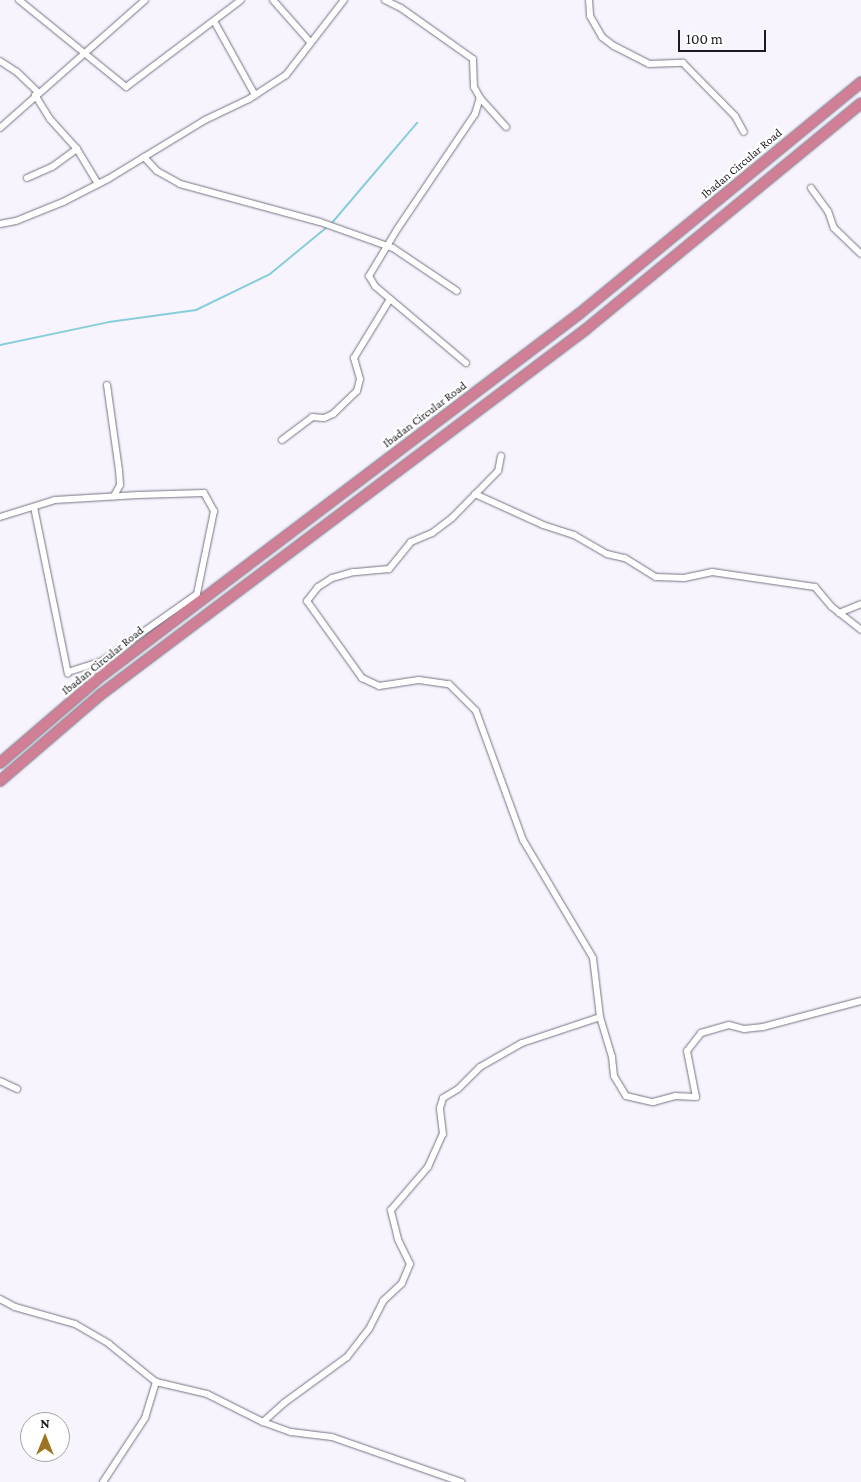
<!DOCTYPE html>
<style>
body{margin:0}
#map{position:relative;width:861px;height:1482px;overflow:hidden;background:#f7f4fe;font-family:"Crimson Pro",serif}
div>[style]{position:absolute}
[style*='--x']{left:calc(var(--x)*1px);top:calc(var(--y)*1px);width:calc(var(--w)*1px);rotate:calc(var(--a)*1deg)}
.stream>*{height:2px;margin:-1px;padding:0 1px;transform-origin:1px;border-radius:1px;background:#87ceda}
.roads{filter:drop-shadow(0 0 1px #777280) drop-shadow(0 0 1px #777280)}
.minor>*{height:6px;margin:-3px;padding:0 3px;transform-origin:3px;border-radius:3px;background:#fff}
.highway>*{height:10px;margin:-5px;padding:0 5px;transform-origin:5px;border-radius:5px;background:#d17f96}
span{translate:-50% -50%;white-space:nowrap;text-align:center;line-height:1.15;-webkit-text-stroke:4.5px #fff;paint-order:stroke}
.street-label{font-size:12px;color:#1c1a1f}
.north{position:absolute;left:20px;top:1412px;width:50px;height:50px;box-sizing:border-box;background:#fff;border:1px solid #a4a3a5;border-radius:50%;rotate:0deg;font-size:14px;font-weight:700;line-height:20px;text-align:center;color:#1c1a1f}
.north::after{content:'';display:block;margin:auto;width:18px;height:22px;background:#9d7422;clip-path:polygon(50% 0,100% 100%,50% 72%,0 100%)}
.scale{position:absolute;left:678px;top:30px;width:88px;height:22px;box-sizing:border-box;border:2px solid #1c1a1f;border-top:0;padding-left:6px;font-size:15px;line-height:18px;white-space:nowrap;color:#1c1a1f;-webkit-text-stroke:4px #fff;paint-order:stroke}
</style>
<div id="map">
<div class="stream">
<i style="--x:331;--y:224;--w:133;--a:-49.6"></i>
<i style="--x:0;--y:345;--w:111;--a:-11.9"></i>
<i style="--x:109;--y:322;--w:88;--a:-7.9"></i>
<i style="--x:196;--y:310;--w:82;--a:-25.9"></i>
<i style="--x:270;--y:274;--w:74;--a:-39.5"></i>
</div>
<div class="roads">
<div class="minor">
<i style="--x:19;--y:0;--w:138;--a:39.1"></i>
<i style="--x:126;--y:87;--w:144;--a:-37.1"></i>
<i style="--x:273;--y:0;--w:57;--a:48.5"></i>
<i style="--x:385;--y:0;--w:18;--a:27"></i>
<i style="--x:401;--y:8;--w:88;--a:35.3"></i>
<i style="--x:473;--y:59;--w:28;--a:88"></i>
<i style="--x:474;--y:87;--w:13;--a:61"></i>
<i style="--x:480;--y:98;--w:39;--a:48"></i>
<i style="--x:589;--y:0;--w:16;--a:86"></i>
<i style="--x:590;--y:16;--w:24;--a:60"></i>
<i style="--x:602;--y:37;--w:15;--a:37"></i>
<i style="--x:614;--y:46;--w:39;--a:27"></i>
<i style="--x:649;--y:64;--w:34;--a:-2"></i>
<i style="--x:683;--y:63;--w:74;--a:45.5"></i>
<i style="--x:735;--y:116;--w:18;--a:61"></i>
<i style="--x:214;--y:21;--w:85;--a:61"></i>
<i style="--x:0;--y:61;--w:20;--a:33"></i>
<i style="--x:17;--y:72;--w:29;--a:44"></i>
<i style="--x:35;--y:95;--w:28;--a:58"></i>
<i style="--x:50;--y:119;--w:40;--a:48"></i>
<i style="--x:77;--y:149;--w:41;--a:59"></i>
<i style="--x:0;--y:128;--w:193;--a:-41.4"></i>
<i style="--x:144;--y:157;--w:19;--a:47"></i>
<i style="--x:157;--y:171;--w:26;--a:29"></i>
<i style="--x:180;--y:184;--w:145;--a:15.2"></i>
<i style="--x:320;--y:222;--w:77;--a:19.6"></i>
<i style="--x:393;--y:248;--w:77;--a:33.9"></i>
<i style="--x:27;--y:178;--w:27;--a:-24"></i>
<i style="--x:52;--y:167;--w:31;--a:-36"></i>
<i style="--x:811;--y:188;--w:29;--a:54"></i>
<i style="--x:828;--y:211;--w:18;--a:71"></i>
<i style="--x:834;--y:228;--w:37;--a:44"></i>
<i style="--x:0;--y:224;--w:16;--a:-11"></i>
<i style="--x:16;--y:221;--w:51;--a:-22"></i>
<i style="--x:63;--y:202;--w:51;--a:-27.1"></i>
<i style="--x:108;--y:179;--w:114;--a:-31.3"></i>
<i style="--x:205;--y:120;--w:49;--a:-25.5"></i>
<i style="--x:249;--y:99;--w:44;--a:-33"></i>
<i style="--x:286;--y:75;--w:95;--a:-52.3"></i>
<i style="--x:466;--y:363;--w:119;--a:-139.8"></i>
<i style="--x:375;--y:286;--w:12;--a:-121"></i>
<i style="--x:369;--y:276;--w:56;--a:-58.9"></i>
<i style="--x:398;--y:228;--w:138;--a:-56"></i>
<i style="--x:475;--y:114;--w:17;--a:-73"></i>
<i style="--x:107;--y:385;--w:86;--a:82"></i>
<i style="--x:119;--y:470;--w:15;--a:86"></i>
<i style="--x:120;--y:485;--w:13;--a:119"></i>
<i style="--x:282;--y:440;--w:38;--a:-37"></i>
<i style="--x:312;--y:417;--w:12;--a:5"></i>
<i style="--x:324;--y:418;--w:10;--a:-24"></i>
<i style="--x:333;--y:414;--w:33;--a:-44"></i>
<i style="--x:357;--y:391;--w:12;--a:-76"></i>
<i style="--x:360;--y:379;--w:22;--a:-106"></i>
<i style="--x:354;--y:358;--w:69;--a:-58.6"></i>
<i style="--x:501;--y:456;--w:15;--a:101"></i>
<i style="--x:498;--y:471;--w:66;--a:134.4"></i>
<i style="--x:452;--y:518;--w:25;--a:143"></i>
<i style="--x:432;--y:533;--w:23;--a:157"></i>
<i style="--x:411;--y:542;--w:35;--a:129"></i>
<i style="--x:389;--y:569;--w:36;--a:175"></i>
<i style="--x:353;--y:572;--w:22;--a:164"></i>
<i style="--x:332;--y:578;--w:17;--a:147"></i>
<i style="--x:318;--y:587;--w:18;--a:128"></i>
<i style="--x:307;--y:601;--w:95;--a:54.5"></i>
<i style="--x:362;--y:678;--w:19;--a:25"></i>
<i style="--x:379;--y:686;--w:40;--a:-8.5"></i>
<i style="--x:419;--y:680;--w:30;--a:8"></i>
<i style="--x:449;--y:684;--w:38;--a:45"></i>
<i style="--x:476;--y:711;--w:137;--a:70"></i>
<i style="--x:523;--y:840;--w:137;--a:59.3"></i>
<i style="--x:593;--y:958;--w:59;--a:83.2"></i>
<i style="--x:600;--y:1017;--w:42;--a:73.3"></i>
<i style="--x:612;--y:1057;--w:19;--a:84"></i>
<i style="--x:614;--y:1076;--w:23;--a:59"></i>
<i style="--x:626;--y:1096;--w:28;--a:13"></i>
<i style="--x:653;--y:1102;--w:23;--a:-15"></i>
<i style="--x:675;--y:1096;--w:21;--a:3"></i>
<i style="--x:696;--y:1097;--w:47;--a:-101.1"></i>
<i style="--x:687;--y:1051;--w:23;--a:-52"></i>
<i style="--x:701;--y:1033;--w:29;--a:-16"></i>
<i style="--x:729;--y:1025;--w:16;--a:15"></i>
<i style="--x:744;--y:1029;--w:19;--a:-6"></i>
<i style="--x:763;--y:1027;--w:101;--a:-14.9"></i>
<i style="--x:475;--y:494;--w:75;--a:24.5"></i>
<i style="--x:543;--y:525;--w:33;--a:18"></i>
<i style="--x:574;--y:535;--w:38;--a:30"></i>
<i style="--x:607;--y:554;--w:18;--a:13"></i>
<i style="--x:625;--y:558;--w:36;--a:32"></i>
<i style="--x:656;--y:577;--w:28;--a:2"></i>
<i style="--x:684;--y:578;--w:29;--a:-12"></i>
<i style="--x:712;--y:572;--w:104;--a:8.3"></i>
<i style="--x:815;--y:587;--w:26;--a:50"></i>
<i style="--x:832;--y:607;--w:37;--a:38"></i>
<i style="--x:34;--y:507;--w:170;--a:78.5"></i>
<i style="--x:0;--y:517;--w:58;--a:-17.2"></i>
<i style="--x:55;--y:500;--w:83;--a:-3.4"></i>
<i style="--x:138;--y:495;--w:66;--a:-1.7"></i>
<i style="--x:204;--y:493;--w:21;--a:61"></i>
<i style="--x:214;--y:511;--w:85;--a:101.6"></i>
<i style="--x:197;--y:594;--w:116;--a:144.8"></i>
<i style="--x:102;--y:661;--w:36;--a:162"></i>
<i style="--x:839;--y:613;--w:24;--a:-22"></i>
<i style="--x:0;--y:1081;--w:19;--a:25"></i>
<i style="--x:0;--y:1299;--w:17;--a:28"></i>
<i style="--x:15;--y:1307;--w:62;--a:15.8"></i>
<i style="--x:75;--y:1324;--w:39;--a:30"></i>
<i style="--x:109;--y:1344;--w:60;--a:39"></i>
<i style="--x:156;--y:1382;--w:52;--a:13.2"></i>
<i style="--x:207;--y:1394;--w:63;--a:26.6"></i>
<i style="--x:263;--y:1422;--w:30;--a:20"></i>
<i style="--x:291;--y:1432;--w:41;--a:7"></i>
<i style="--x:332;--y:1437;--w:137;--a:19.2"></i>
<i style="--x:263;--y:1422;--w:28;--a:-42"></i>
<i style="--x:284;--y:1403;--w:78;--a:-36.1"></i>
<i style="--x:347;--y:1357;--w:36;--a:-52"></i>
<i style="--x:369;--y:1329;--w:31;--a:-63"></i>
<i style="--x:383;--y:1301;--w:26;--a:-43"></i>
<i style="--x:402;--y:1283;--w:21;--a:-67"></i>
<i style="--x:410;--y:1264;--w:28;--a:-116"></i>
<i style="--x:398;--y:1239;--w:30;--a:-104"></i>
<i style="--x:391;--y:1210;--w:57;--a:-49.3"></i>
<i style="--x:428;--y:1167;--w:36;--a:-66"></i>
<i style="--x:443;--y:1134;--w:26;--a:-97"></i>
<i style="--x:440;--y:1108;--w:10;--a:-73"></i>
<i style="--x:443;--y:1098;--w:17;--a:-31"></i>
<i style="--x:458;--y:1089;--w:31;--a:-45"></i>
<i style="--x:480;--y:1067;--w:48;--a:-29.7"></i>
<i style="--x:522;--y:1043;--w:82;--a:-18.4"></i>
<i style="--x:103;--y:1482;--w:77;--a:-56.7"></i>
<i style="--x:145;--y:1418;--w:38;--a:-73"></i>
</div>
<div class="highway">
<i style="--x:0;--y:763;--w:132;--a:-40.7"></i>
<i style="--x:100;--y:677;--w:601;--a:-37.16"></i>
<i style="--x:579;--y:314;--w:365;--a:-39.4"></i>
<i style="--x:0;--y:781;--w:132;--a:-40.7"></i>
<i style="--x:100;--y:695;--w:607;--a:-36.96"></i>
<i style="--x:585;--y:330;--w:357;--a:-39.4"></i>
</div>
</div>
<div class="street-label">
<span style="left:742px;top:164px;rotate:-40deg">Ibadan Circular Road</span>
<span style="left:425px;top:415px;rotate:-37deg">Ibadan Circular Road</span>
<span style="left:103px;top:661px;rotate:-39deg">Ibadan Circular Road</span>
</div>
<div class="north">N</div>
<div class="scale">100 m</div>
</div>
